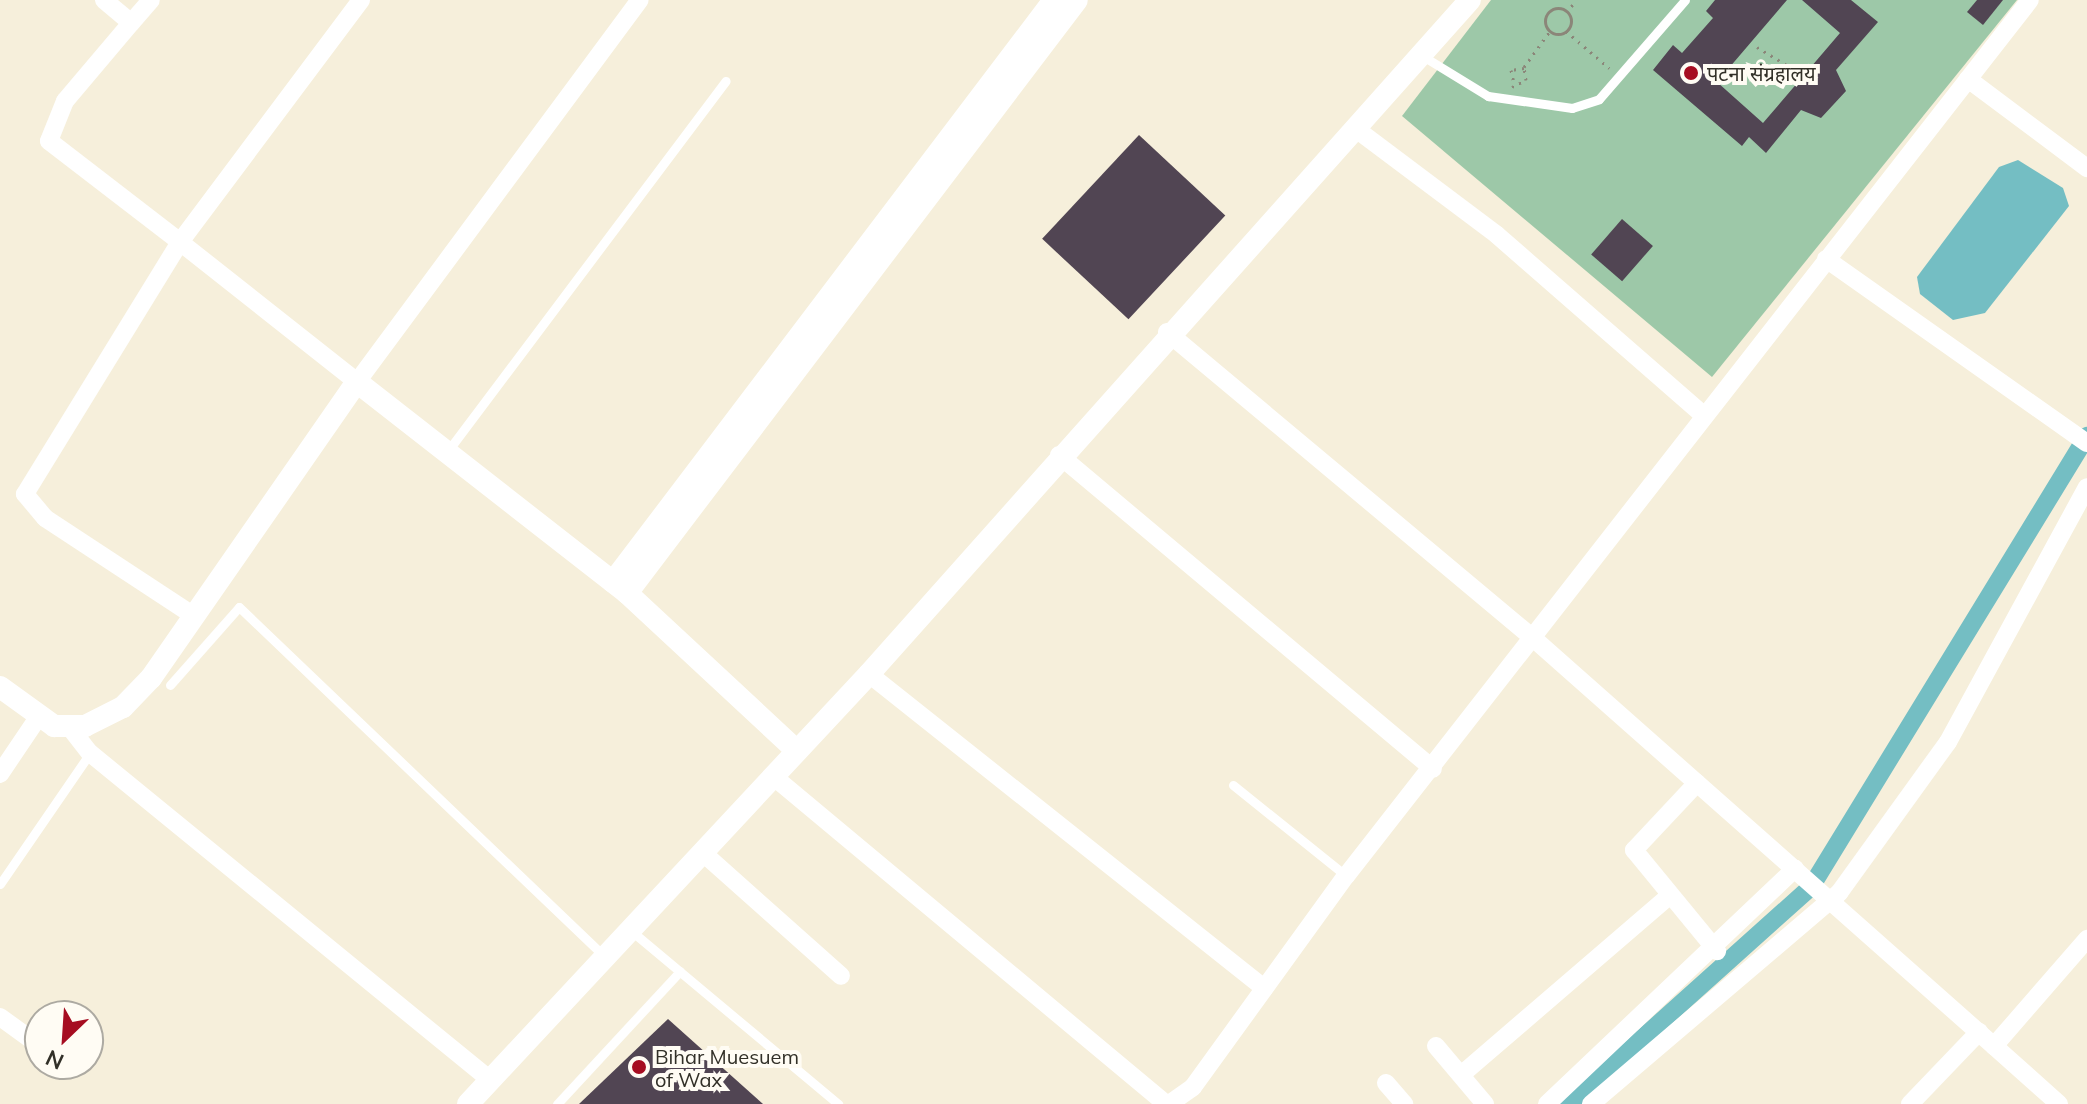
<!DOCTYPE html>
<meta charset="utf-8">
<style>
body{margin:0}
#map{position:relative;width:2087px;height:1104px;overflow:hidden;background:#f6efdb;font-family:Mulish,"Noto Sans Devanagari",sans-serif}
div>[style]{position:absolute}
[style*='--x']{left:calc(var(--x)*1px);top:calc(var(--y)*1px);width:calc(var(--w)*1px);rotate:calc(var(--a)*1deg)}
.green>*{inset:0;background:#9dc8a8}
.water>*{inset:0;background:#74bec3}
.canal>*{height:18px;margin:-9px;padding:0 9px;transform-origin:9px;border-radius:9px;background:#74bec3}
.building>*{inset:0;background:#514553;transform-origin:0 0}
.path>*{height:3px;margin-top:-1.5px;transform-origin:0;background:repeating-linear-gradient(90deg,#8b8679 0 2px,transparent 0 8px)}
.path>.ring{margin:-1.5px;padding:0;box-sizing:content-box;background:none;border:3px solid #8b8679;border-radius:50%}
.service>*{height:9px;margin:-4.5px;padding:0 4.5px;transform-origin:4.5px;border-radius:4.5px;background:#fff}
.minor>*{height:18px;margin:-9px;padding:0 9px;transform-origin:9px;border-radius:9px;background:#fff}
.tertiary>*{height:22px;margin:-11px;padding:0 11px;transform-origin:11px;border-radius:11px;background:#fff}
.dots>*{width:22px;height:22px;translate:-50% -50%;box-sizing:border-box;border:4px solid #fffcf4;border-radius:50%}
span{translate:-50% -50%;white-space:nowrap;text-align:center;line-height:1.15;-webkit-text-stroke:8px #fffcf4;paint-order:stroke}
.poi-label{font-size:20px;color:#323028}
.left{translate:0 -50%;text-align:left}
.north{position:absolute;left:24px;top:1000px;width:80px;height:80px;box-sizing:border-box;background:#fffcf4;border:2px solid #adaaa2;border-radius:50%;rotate:205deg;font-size:22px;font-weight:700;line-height:32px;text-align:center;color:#323028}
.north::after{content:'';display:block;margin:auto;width:28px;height:36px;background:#a60d21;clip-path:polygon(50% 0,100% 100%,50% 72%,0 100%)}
</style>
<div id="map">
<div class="green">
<i style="clip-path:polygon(1491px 0,2017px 0,1712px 377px,1402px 116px)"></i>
</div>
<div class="water">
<i style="clip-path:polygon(2018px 160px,2063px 188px,2069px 206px,1985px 313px,1953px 320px,1920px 294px,1917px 277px,1999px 167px)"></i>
</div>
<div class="canal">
<i style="--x:1569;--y:1104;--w:325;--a:-41.9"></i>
<i style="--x:1811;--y:887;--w:529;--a:-58.53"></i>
</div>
<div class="building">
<i style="clip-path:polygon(1715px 0,1787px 0,1717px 82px,1763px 123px,1840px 33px,1802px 0,1851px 0,1878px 22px,1836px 70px,1846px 91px,1821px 118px,1801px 110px,1766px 153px,1749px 137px,1742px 146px,1653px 70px,1673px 45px,1682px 53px,1713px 18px,1706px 11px)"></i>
<i style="clip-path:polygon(1977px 0,2003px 0,1983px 25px,1967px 12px)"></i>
<i style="left:1139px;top:135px;width:118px;height:142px;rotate:43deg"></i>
<i style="left:1622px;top:219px;width:41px;height:47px;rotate:41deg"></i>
<i style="clip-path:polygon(668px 1019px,763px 1104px,579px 1104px)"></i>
</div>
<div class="path">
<i class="ring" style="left:1545px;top:8px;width:23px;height:23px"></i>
<i style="--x:1566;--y:12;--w:16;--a:-47"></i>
<i style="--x:1566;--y:31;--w:57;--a:40.7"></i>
<i style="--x:1757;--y:47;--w:42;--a:31.4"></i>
<i style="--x:1793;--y:69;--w:9;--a:90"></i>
<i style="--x:1793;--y:78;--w:8;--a:173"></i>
<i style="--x:1785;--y:79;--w:9;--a:-96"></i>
<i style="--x:1524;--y:67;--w:44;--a:-54.2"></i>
<i style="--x:1512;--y:87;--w:16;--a:-27"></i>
<i style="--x:1526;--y:80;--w:12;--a:-99"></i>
<i style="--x:1524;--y:68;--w:13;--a:171"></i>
<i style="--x:1511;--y:70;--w:13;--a:77"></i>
</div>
<div class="service">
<i style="--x:1421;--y:55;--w:79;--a:31.5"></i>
<i style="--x:1488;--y:96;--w:85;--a:8.1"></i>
<i style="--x:1572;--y:108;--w:28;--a:-18"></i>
<i style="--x:1599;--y:99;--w:131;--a:-49"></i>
<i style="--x:447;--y:452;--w:464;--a:-53.1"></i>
<i style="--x:170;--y:685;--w:104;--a:-48.5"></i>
<i style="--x:239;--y:607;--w:505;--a:43.72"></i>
<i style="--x:1233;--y:785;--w:145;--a:38.8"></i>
<i style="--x:0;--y:884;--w:159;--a:-55.5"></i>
<i style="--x:629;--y:929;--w:273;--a:39.9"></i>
<i style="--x:557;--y:1104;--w:181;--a:-47.2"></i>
</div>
<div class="minor">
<i style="--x:104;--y:0;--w:35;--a:40"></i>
<i style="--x:131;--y:23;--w:102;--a:130.2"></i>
<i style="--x:65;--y:101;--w:43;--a:111.8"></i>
<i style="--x:49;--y:141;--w:165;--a:37.6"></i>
<i style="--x:180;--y:242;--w:296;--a:121.6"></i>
<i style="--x:25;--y:494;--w:31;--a:50"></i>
<i style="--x:45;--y:518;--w:178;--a:33.3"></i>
<i style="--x:361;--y:0;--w:302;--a:126.8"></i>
<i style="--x:180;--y:242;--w:226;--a:38.3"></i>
<i style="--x:357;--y:382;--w:475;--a:-53.5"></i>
<i style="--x:131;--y:23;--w:30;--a:-49"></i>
<i style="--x:1968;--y:79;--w:149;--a:36.8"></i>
<i style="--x:1356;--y:129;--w:176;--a:36.9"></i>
<i style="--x:1497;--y:235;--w:274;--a:41.1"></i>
<i style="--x:1826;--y:259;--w:319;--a:35.2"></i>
<i style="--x:1167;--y:332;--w:477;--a:39.9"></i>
<i style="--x:1533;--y:638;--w:616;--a:41.51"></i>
<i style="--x:1994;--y:1046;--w:142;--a:-49"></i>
<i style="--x:1059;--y:455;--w:488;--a:40"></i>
<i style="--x:869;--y:674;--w:505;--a:38.48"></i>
<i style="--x:71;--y:729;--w:31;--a:52"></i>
<i style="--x:90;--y:753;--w:515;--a:39.25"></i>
<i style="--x:0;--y:774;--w:70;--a:-56.1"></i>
<i style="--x:774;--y:777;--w:510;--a:39.83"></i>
<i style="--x:1697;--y:783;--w:92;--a:133.2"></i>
<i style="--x:1634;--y:850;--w:131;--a:50.6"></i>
<i style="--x:702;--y:852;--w:186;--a:41.7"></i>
<i style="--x:0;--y:1017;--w:49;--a:35.9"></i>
<i style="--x:1436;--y:1046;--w:76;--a:49.8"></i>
<i style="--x:1994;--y:1046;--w:87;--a:41.7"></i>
<i style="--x:1461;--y:1075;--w:273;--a:-40.7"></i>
<i style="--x:1386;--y:1083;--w:28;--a:49"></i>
<i style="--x:1169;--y:1104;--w:29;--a:-35"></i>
<i style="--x:1193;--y:1087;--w:261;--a:-54.1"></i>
<i style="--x:1346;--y:876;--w:1111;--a:-52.02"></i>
<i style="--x:1547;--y:1104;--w:342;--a:-43.5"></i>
<i style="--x:1591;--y:1104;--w:326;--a:-40.4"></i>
<i style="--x:1839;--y:893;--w:186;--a:-54.2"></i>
<i style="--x:1948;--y:742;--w:290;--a:-61.4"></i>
<i style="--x:1910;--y:1104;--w:100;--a:-46.2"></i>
</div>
<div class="tertiary">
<i style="--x:613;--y:582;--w:730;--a:-52.85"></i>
<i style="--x:627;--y:593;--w:744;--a:-52.81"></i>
<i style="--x:0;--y:687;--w:67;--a:35.8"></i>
<i style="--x:54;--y:726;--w:31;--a:0"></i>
<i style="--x:85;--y:726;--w:42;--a:-26.6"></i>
<i style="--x:123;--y:707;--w:40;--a:-46"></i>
<i style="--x:151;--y:678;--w:361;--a:-55.2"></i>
<i style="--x:357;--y:382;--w:343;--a:38"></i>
<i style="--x:627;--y:593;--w:228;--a:42.9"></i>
<i style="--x:468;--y:1104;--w:588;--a:-47"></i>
<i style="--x:869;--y:674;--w:903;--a:-48.28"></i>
</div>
<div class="dots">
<i style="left:1691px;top:73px;background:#a60d21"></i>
<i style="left:639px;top:1067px;background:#a60d21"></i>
</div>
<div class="poi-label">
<span class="left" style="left:1707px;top:73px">पटना संग्रहालय</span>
<span class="left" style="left:655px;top:1068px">Bihar Muesuem<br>of Wax</span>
</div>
<div class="north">N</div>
</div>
